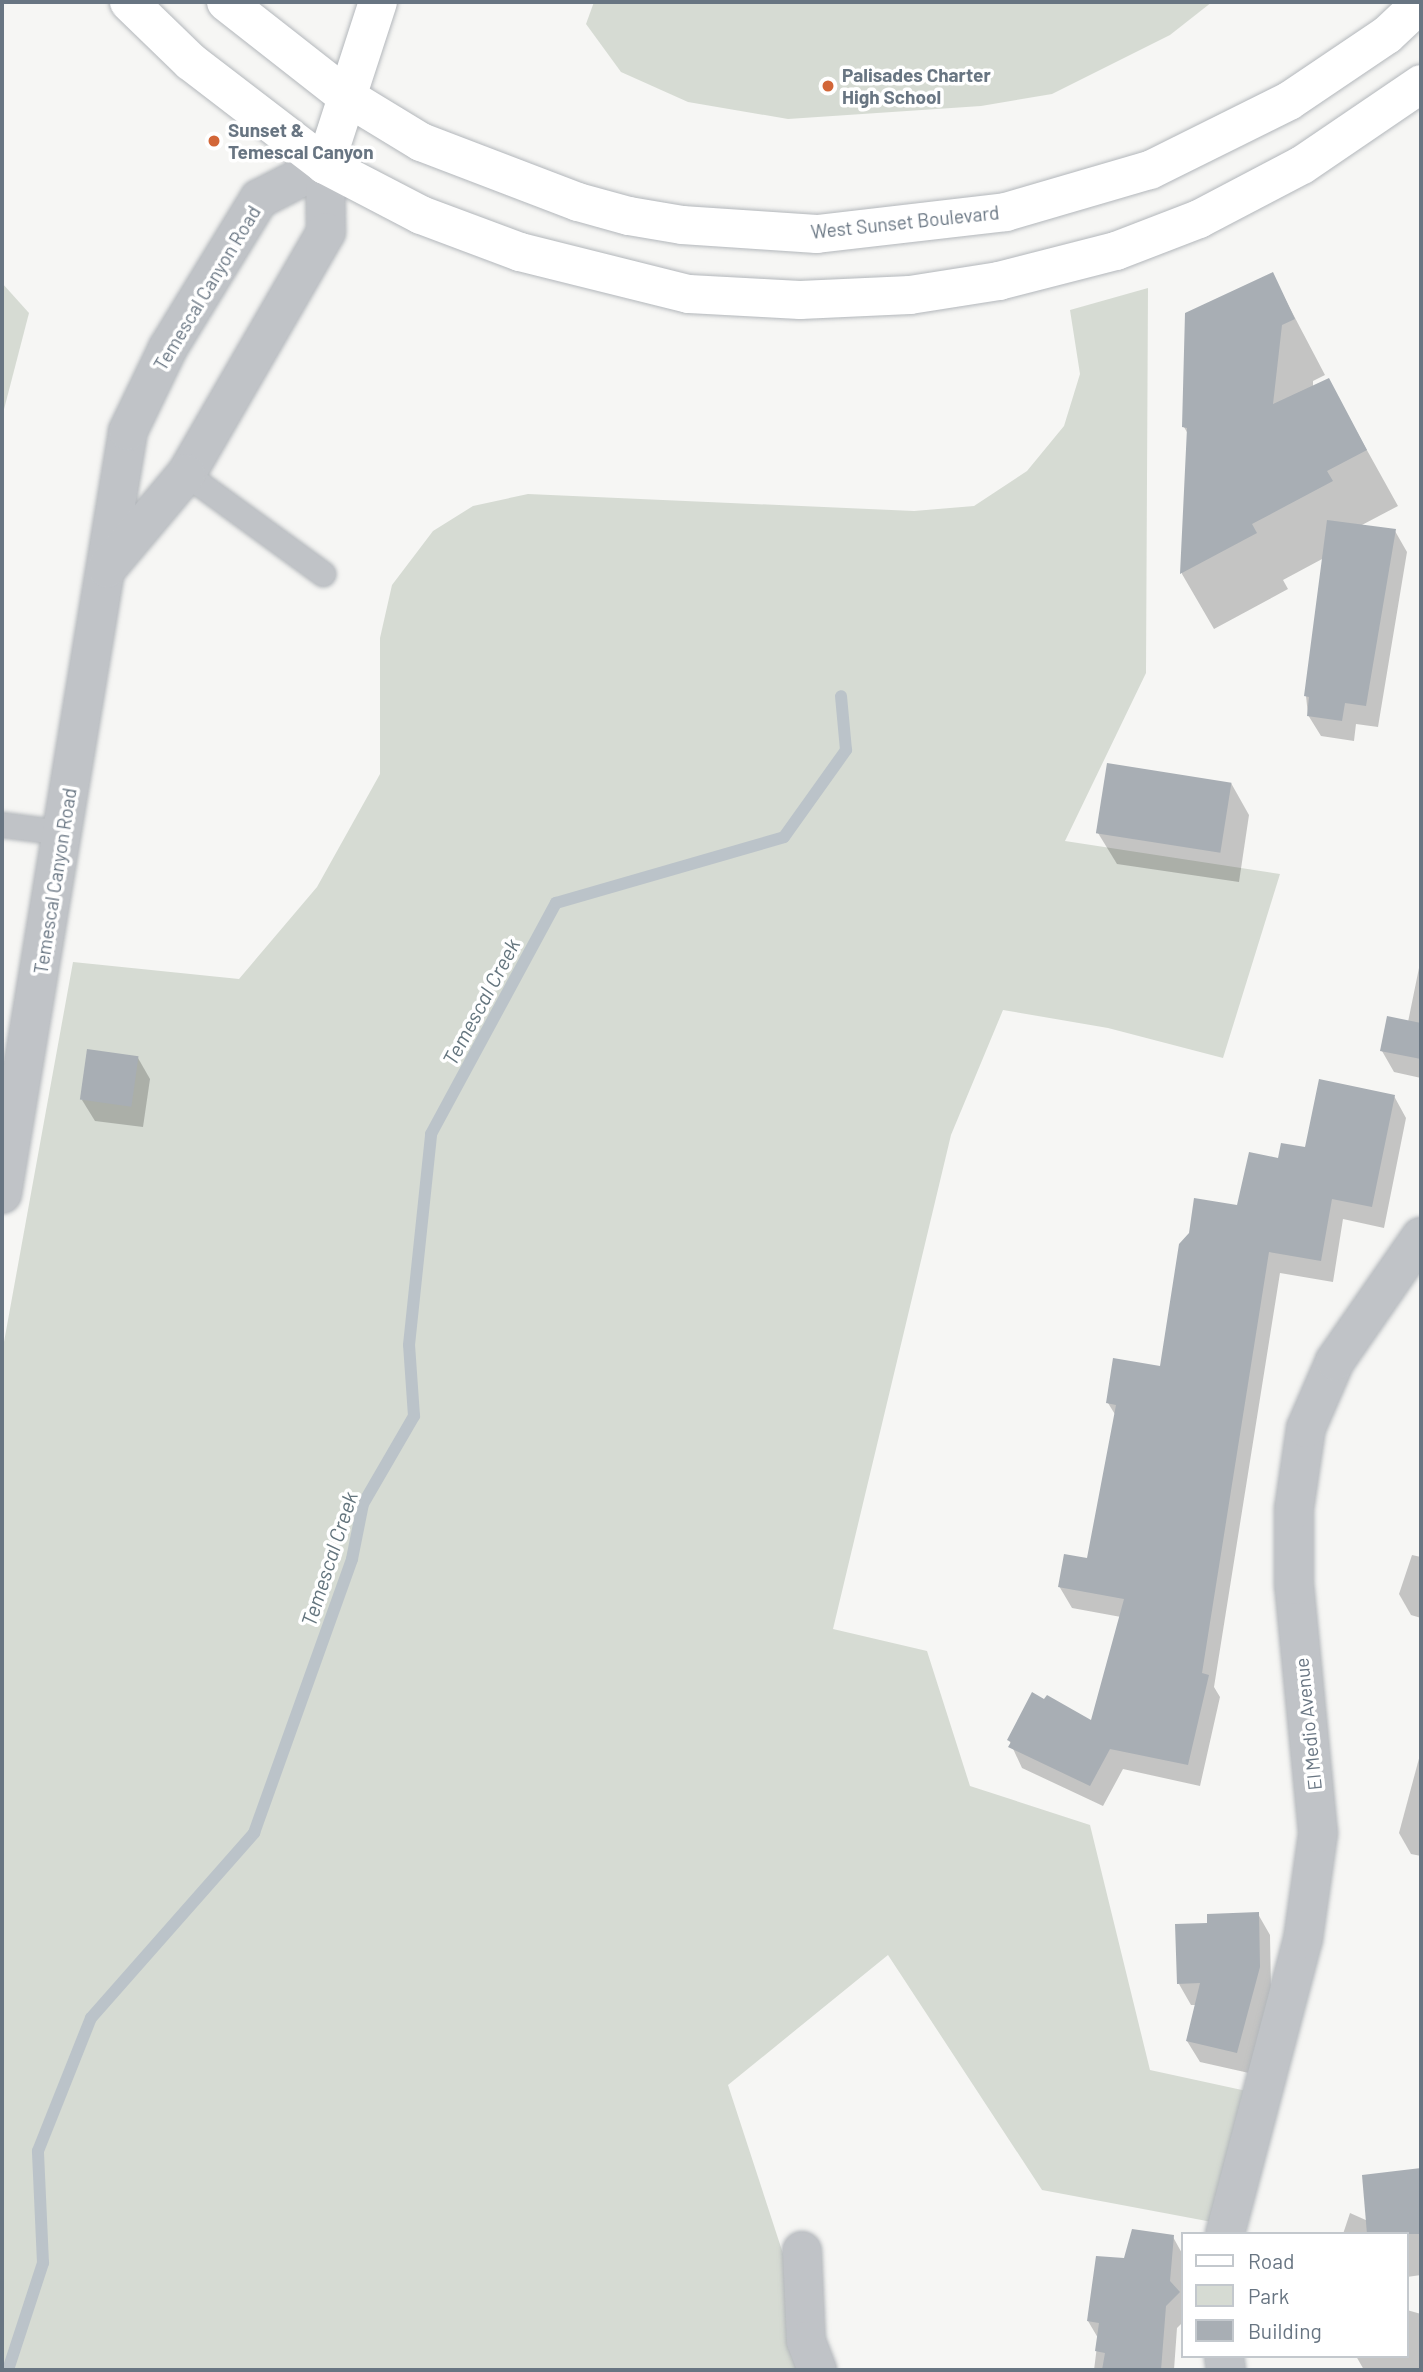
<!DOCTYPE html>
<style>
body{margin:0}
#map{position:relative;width:1423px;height:2372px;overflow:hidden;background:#f6f6f4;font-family:Barlow,sans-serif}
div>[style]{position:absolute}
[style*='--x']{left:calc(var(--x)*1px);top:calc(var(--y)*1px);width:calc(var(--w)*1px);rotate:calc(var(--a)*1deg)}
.green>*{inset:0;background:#d6dbd3}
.shadow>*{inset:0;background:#0003}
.stream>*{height:12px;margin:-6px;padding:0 6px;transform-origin:6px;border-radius:6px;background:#bbc3c9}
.building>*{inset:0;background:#a8aeb4;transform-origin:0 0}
.roads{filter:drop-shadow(0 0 2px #b3b7bb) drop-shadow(0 0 2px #b3b7bb)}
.service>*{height:24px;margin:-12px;padding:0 12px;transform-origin:12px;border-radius:12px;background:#c0c3c7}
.minor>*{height:38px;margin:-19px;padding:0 19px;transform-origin:19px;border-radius:19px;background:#c0c3c7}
.secondary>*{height:38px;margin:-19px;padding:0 19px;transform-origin:19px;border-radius:19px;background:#fff}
.dots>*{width:19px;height:19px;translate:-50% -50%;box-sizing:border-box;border:4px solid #fff;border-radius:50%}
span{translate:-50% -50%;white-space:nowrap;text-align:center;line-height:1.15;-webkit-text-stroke:7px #fff;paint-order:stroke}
.poi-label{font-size:19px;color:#687582;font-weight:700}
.left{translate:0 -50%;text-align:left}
.street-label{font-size:19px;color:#687582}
.water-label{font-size:21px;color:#64757e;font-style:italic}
.frame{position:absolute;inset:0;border:4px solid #687582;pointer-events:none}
.legend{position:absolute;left:1181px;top:2232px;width:228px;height:126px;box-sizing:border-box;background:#fff;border:2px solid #c3c8cd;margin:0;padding:9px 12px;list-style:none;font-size:21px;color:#687582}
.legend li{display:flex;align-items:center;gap:14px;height:35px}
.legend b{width:35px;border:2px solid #c3c8cd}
</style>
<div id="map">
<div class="green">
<i style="clip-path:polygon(594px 2px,1212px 2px,1170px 35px,1052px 94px,981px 106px,788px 119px,688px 102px,621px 72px,586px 24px)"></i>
<i style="clip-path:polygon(2px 283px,29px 313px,2px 417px)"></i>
<i style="clip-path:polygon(1148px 288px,1146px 673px,1065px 841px,1280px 874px,1223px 1058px,1108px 1028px,1003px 1010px,951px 1135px,833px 1629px,927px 1651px,970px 1786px,1090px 1825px,1150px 2070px,1265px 2095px,1228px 2225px,1042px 2190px,888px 1955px,728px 2085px,805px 2321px,797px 2370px,2px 2370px,2px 1353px,73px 962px,239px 979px,317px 887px,380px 774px,380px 638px,392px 585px,433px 531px,473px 506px,528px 494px,914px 511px,974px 506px,1027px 471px,1064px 426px,1080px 374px,1070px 310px)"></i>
</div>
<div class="shadow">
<i style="clip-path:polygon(1272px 274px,1325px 375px,1313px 381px,1313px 387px,1328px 380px,1398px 506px,1360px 526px,1395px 531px,1407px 552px,1378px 727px,1356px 724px,1354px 741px,1321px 736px,1308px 715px,1306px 696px,1324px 558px,1283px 580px,1288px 589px,1214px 629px,1182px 574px,1188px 434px,1184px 427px)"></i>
<i style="clip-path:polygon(1231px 783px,1249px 815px,1239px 882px,1117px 864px,1098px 833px)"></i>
<i style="clip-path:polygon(1421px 958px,1421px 1078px,1394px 1072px,1382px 1051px,1408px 1022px)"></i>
<i style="clip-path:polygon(138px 1058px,150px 1079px,143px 1127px,95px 1121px,82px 1100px)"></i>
<i style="clip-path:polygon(1394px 1096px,1406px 1118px,1384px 1228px,1343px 1219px,1333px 1282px,1280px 1273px,1214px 1687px,1220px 1697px,1200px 1786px,1123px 1769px,1103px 1806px,1022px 1768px,1009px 1740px,1092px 1723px,1121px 1617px,1072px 1608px,1059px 1586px,1089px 1560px,1116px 1416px,1108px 1403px,1161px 1368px,1239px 1207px,1280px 1160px,1306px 1149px)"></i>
<i style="clip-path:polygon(1412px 1555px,1421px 1557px,1421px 1618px,1411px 1615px,1399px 1594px)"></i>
<i style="clip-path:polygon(1421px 1751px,1421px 1856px,1411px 1854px,1399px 1833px)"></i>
<i style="clip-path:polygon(1258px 1914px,1270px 1935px,1271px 1990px,1249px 2073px,1200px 2062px,1187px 2041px,1197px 2005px,1191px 2005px,1179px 1984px)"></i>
<i style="clip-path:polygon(1421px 2169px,1421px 2275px,1407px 2277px,1407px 2234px,1343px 2234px,1350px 2213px,1368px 2221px,1364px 2177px)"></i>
<i style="clip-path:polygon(1173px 2237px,1183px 2255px,1183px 2322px,1177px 2328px,1174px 2370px,1094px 2370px,1098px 2338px,1088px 2321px,1125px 2260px)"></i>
<i style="clip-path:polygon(1407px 2310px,1421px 2314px,1421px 2370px,1364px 2370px,1356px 2356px,1407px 2356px)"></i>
</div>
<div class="stream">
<i style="--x:8;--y:2370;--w:113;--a:-71.9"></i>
<i style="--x:43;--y:2263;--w:112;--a:-92.6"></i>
<i style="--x:38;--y:2151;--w:143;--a:-68.3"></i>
<i style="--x:91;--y:2018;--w:247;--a:-48.6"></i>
<i style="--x:254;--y:1833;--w:291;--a:-70.3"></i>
<i style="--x:352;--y:1559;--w:56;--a:-78.7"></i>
<i style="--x:363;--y:1504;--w:102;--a:-59.9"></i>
<i style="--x:414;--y:1416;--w:71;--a:-94"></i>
<i style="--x:409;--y:1345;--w:212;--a:-84"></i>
<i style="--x:431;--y:1134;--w:263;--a:-61.6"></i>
<i style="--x:556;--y:903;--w:237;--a:-16.1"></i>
<i style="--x:784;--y:837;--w:107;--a:-54.5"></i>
<i style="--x:846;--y:750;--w:54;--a:-95.3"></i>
</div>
<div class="building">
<i style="clip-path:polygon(1273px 272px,1295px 319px,1282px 325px,1273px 404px,1329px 378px,1367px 450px,1327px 471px,1333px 481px,1252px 524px,1257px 533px,1180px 574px,1187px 428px,1182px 427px,1185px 313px)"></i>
<i style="clip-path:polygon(1327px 520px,1396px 529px,1366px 706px,1345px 703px,1342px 721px,1307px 716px,1309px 697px,1304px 696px)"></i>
<i style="left:1107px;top:763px;width:126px;height:71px;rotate:9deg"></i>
<i style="clip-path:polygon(1387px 1016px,1421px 1023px,1421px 1059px,1380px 1051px)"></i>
<i style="left:87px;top:1049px;width:52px;height:51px;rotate:8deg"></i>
<i style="clip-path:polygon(1319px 1079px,1395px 1095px,1372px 1207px,1332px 1199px,1321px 1261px,1269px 1252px,1202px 1673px,1209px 1675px,1188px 1765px,1110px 1749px,1090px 1786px,1008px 1747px,1011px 1742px,1007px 1740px,1032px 1692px,1044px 1699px,1047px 1695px,1091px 1720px,1124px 1599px,1058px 1587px,1064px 1554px,1087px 1558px,1116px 1405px,1106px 1403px,1113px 1358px,1160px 1366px,1179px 1244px,1189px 1233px,1194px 1198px,1237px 1205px,1249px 1152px,1278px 1158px,1281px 1143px,1305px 1147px)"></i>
<i style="clip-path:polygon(1259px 1912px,1260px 1967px,1237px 2053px,1186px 2041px,1200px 1983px,1177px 1984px,1175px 1924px,1207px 1923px,1207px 1914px)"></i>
<i style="clip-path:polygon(1421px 2168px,1421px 2234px,1367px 2234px,1362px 2175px)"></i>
<i style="clip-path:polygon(1132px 2229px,1174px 2235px,1170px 2281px,1180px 2292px,1166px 2306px,1161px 2370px,1102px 2370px,1105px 2353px,1095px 2351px,1099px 2323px,1087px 2321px,1096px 2256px,1124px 2258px)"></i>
</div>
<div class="roads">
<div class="service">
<i style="--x:186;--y:474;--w:170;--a:36.1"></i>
<i style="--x:2;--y:825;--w:62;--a:7.5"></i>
</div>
<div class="minor">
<i style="--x:2;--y:1194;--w:773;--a:-80.62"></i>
<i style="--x:128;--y:431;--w:92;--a:-64.3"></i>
<i style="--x:168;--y:348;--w:175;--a:-58.6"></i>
<i style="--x:259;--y:199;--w:74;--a:-27.3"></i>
<i style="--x:325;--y:165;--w:67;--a:89.1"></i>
<i style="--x:326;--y:232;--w:280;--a:120"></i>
<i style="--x:186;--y:474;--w:123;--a:130"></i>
<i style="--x:1225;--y:2234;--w:305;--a:-75.2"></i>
<i style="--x:1303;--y:1939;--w:107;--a:-81.9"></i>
<i style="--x:1318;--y:1833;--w:249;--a:-95.5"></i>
<i style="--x:1294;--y:1585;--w:76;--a:-90"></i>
<i style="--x:1294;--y:1509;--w:82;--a:-81.6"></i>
<i style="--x:1306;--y:1428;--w:73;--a:-66.6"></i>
<i style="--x:1335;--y:1361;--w:151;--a:-55.3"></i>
<i style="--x:802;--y:2251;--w:90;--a:87.5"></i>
<i style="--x:806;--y:2341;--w:31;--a:69"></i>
<i style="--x:1224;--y:2356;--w:14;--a:82"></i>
</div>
<div class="secondary">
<i style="--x:129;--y:2;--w:86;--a:44.1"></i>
<i style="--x:191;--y:62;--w:169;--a:37.5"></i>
<i style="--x:325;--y:165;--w:108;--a:27.5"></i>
<i style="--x:421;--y:215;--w:106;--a:20.5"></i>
<i style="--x:520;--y:252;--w:174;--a:14"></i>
<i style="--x:689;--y:294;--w:111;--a:3.1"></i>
<i style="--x:800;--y:300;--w:110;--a:-2.6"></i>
<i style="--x:910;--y:295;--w:90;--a:-8.9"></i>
<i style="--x:999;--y:281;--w:121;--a:-14.4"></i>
<i style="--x:1116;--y:251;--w:89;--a:-21.1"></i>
<i style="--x:1199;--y:219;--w:116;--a:-27.7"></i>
<i style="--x:1302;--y:165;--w:144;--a:-34.2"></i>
<i style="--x:226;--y:2;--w:154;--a:38.1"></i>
<i style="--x:347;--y:97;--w:87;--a:31.3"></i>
<i style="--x:421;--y:142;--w:168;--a:20.9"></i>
<i style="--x:578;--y:202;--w:53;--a:15.4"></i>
<i style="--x:629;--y:216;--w:54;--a:9.6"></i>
<i style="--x:682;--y:225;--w:135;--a:3.8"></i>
<i style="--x:817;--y:234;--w:190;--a:-6.6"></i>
<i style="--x:1006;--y:212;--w:150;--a:-16.3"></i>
<i style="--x:1150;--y:170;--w:155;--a:-26.4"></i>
<i style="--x:1289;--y:101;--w:118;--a:-34"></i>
<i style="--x:1387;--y:35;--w:47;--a:-43.3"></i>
<i style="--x:325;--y:165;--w:171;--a:-72"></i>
</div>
</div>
<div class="dots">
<i style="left:828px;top:86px;background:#d26638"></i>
<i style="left:214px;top:141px;background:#d26638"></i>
</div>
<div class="poi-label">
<span class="left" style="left:842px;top:86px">Palisades Charter<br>High School</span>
<span class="left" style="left:228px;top:141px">Sunset &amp;<br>Temescal Canyon</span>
</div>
<div class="street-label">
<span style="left:905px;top:222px;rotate:-6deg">West Sunset Boulevard</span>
<span style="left:207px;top:288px;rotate:-59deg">Temescal Canyon Road</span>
<span style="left:55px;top:881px;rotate:-81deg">Temescal Canyon Road</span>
<span style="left:1308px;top:1724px;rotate:-96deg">El Medio Avenue</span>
</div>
<div class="water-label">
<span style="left:481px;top:1002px;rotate:-62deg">Temescal Creek</span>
<span style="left:329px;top:1559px;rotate:-72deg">Temescal Creek</span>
</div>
<div class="frame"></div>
<ul class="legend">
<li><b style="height:9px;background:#fff"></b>Road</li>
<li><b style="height:19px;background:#d6dbd3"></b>Park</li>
<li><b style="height:19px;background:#a8aeb4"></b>Building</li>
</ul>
</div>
